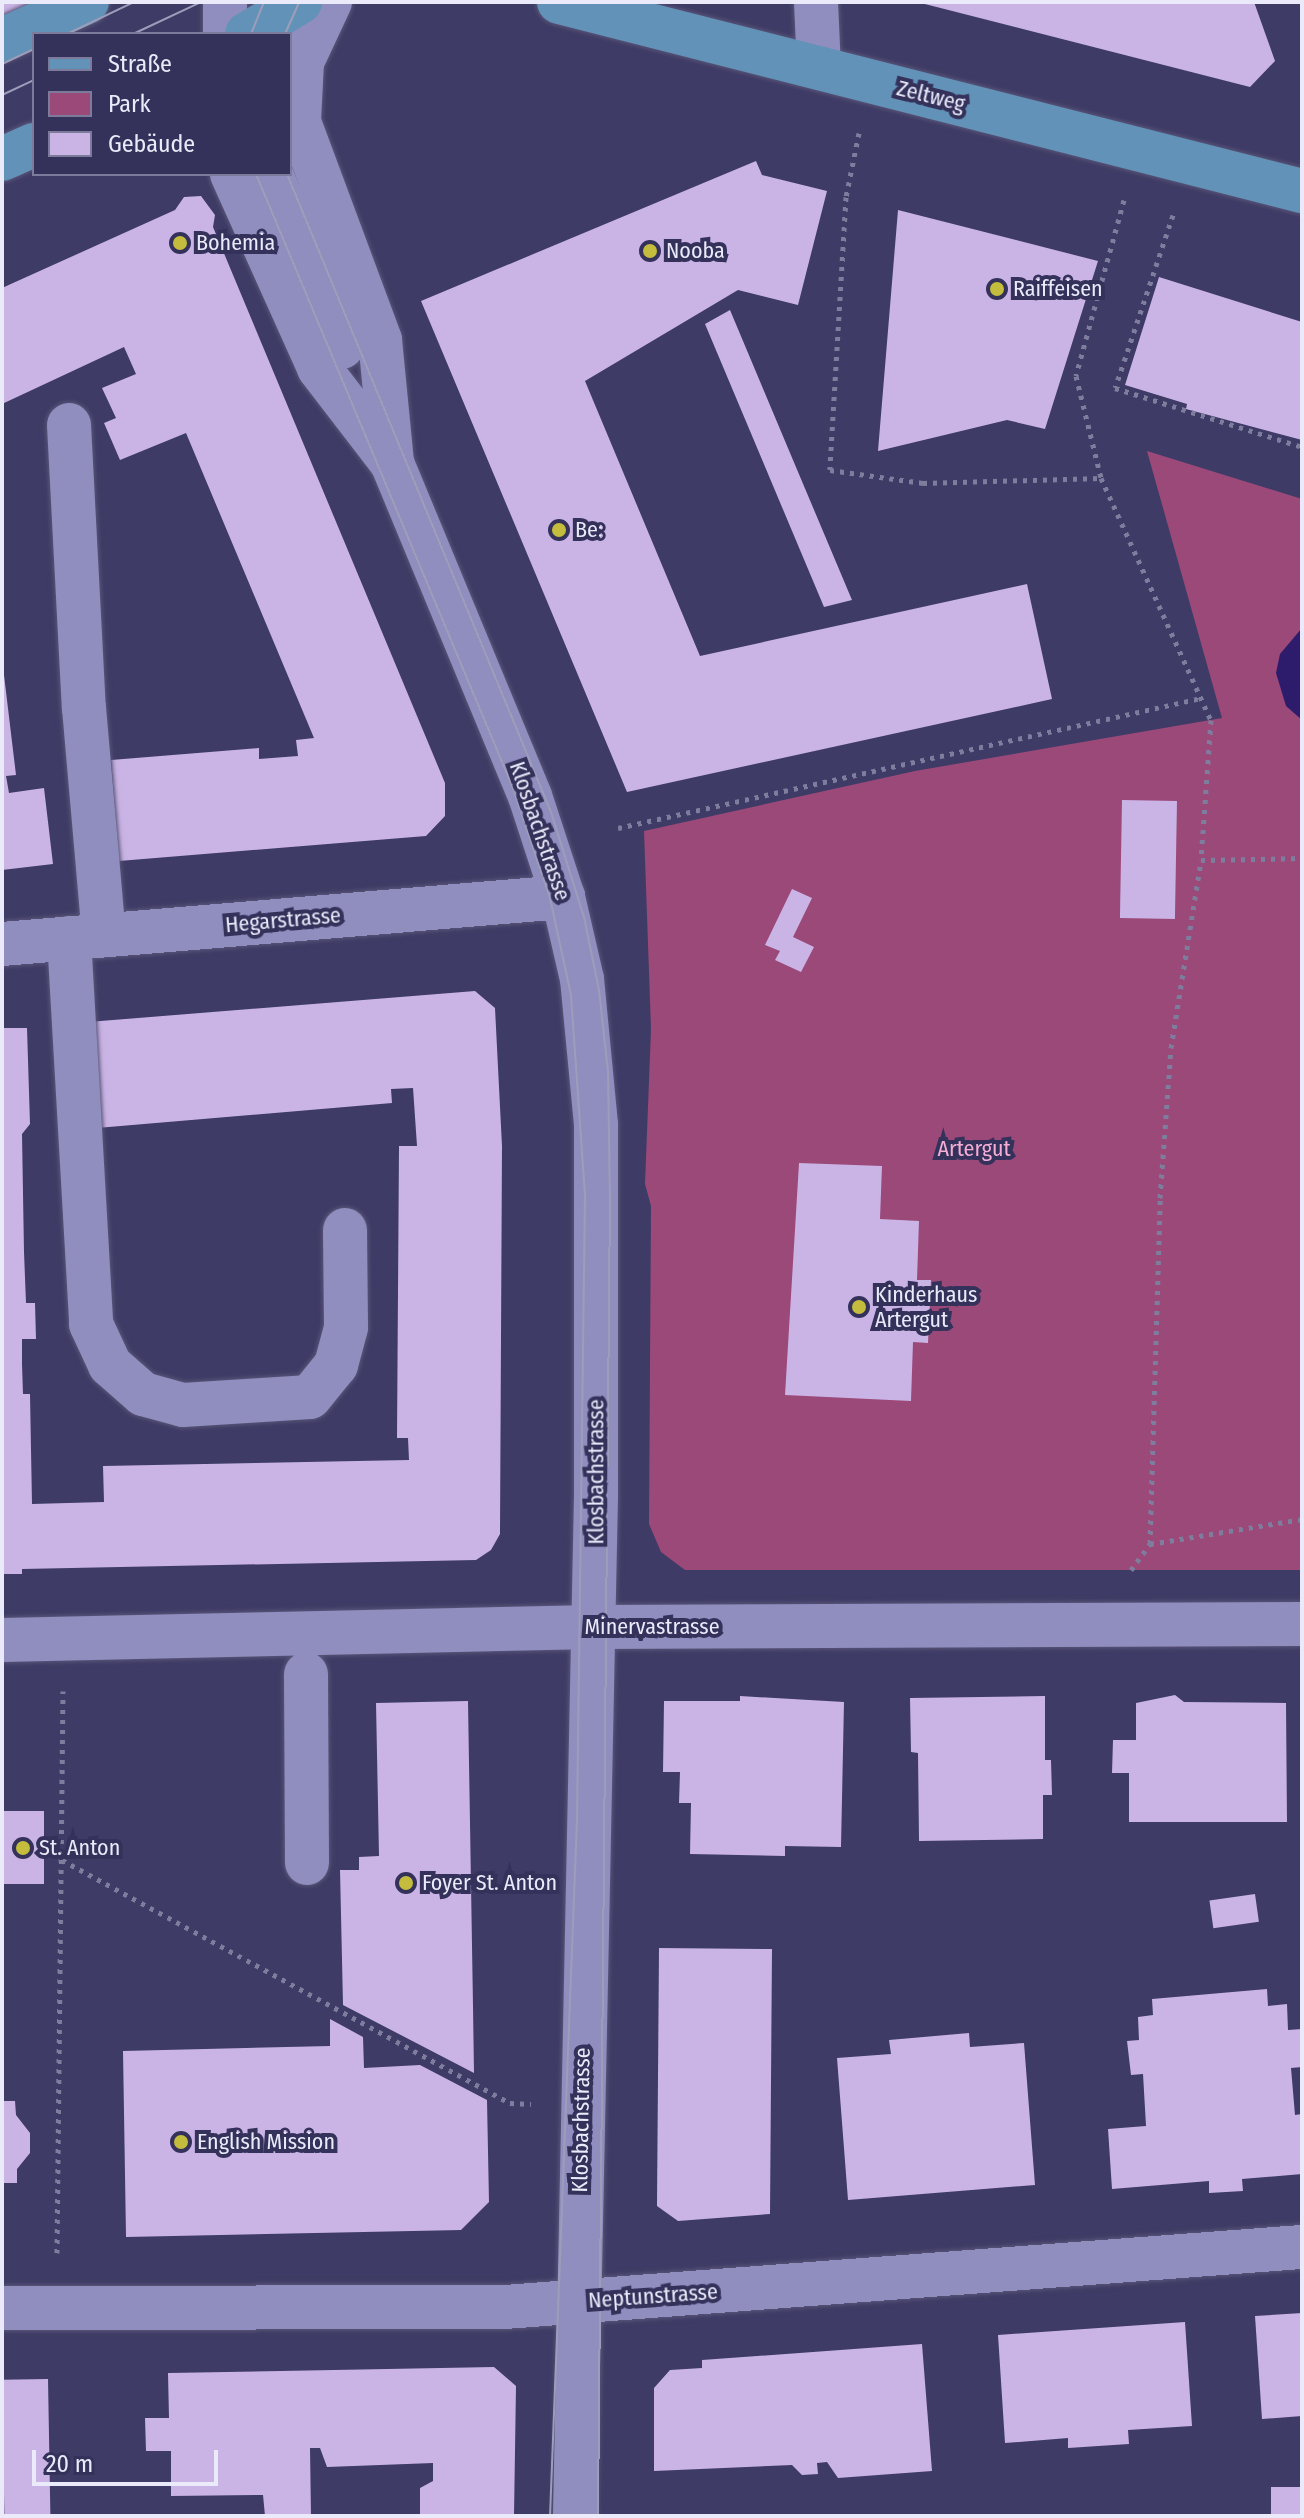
<!DOCTYPE html>
<meta charset="utf-8">
<style>
body{margin:0}
#map{position:relative;width:1304px;height:2518px;overflow:hidden;background:#3e3b66;font-family:"Fira Sans Condensed",sans-serif}
div>[style]{position:absolute}
[style*='--x']{left:calc(var(--x)*1px);top:calc(var(--y)*1px);width:calc(var(--w)*1px);rotate:calc(var(--a)*1deg)}
.green>*{inset:0;background:#9a4979}
.water>*{inset:0;background:#2d1c6c}
.building>*{inset:0;background:#cab4e5;transform-origin:0 0}
.path>*{height:5px;margin-top:-2.5px;transform-origin:0;background:repeating-linear-gradient(90deg,#7f7d9e 0 4px,transparent 0 10px)}
.roads{filter:drop-shadow(0 0 2px #595578) drop-shadow(0 0 2px #595578)}
.minor>*{height:44px;margin:-22px;padding:0 22px;transform-origin:22px;border-radius:22px;background:#908ebf}
.major>*{height:44px;margin:-22px;padding:0 22px;transform-origin:22px;border-radius:22px;background:#6292b8}
.tram>*{height:2px;margin:-1px;padding:0 1px;transform-origin:1px;border-radius:1px;background:#9e9db9}
.dots>*{width:22px;height:22px;translate:-50% -50%;box-sizing:border-box;border:4px solid #34315b;border-radius:50%}
span{translate:-50% -50%;white-space:nowrap;text-align:center;line-height:1.15;-webkit-text-stroke:8px #34315b;paint-order:stroke}
.street-label{font-size:22px;color:#eaeafa}
.poi-label{font-size:22px;color:#eaeafa}
.left{translate:0 -50%;text-align:left}
.park-label{font-size:22px;color:#f5add4}
.frame{position:absolute;inset:0;border:4px solid #eaeafa;pointer-events:none}
.legend{position:absolute;left:32px;top:32px;width:260px;height:144px;box-sizing:border-box;background:#34315b;border:2px solid #7d7b9b;margin:0;padding:10px 14px;list-style:none;font-size:24px;color:#eaeafa}
.legend li{display:flex;align-items:center;gap:16px;height:40px}
.legend b{width:40px;border:2px solid #7d7b9b}
.scale{position:absolute;left:32px;top:2450px;width:186px;height:36px;box-sizing:border-box;border:4px solid #eaeafa;border-top:0;padding-left:10px;font-size:24px;line-height:28px;white-space:nowrap;color:#eaeafa;-webkit-text-stroke:6px #34315b;paint-order:stroke}
</style>
<div id="map">
<div class="green">
<i style="clip-path:polygon(1147px 451px,1302px 499px,1302px 1570px,685px 1570px,661px 1552px,649px 1524px,651px 1206px,645px 1184px,651px 1029px,644px 831px,915px 771px,1222px 718px)"></i>
</div>
<div class="water">
<i style="clip-path:polygon(1302px 628px,1302px 720px,1286px 706px,1276px 673px,1280px 654px)"></i>
</div>
<div class="building">
<i style="clip-path:polygon(2px 2px,35px 2px,2px 17px)"></i>
<i style="clip-path:polygon(917px 2px,1254px 2px,1275px 61px,1250px 87px)"></i>
<i style="clip-path:polygon(756px 161px,762px 175px,827px 191px,798px 305px,738px 290px,585px 381px,700px 656px,1027px 584px,1052px 699px,627px 792px,421px 301px)"></i>
<i style="clip-path:polygon(201px 196px,215px 215px,213px 227px,445px 783px,445px 816px,426px 836px,119px 861px,111px 760px,259px 748px,259px 759px,298px 756px,296px 740px,314px 738px,186px 433px,120px 460px,104px 423px,116px 418px,102px 388px,136px 374px,124px 347px,2px 404px,2px 288px,175px 210px,184px 197px)"></i>
<i style="clip-path:polygon(898px 210px,1098px 261px,1045px 429px,1007px 420px,878px 451px)"></i>
<i style="clip-path:polygon(1159px 277px,1302px 322px,1302px 440px,1186px 409px,1187px 404px,1125px 385px)"></i>
<i style="clip-path:polygon(730px 310px,793px 460px,852px 600px,824px 607px,705px 324px)"></i>
<i style="clip-path:polygon(4px 675px,16px 775px,6px 776px,9px 793px,44px 788px,53px 864px,2px 870px)"></i>
<i style="left:1122px;top:800px;width:55px;height:118px;rotate:1deg"></i>
<i style="clip-path:polygon(792px 889px,812px 898px,793px 937px,814px 947px,801px 972px,775px 960px,780px 951px,765px 945px)"></i>
<i style="clip-path:polygon(475px 991px,495px 1008px,502px 1146px,500px 1534px,491px 1550px,476px 1560px,22px 1569px,22px 1574px,2px 1574px,2px 1028px,27px 1028px,30px 1124px,22px 1134px,24px 1252px,26px 1303px,35px 1303px,36px 1339px,22px 1339px,22px 1364px,23px 1394px,30px 1394px,32px 1504px,104px 1502px,103px 1466px,409px 1460px,408px 1438px,397px 1438px,399px 1146px,417px 1146px,413px 1088px,391px 1089px,392px 1103px,97px 1128px,88px 1022px)"></i>
<i style="clip-path:polygon(799px 1163px,882px 1166px,880px 1219px,919px 1221px,917px 1280px,931px 1280px,928px 1343px,913px 1342px,911px 1401px,785px 1395px)"></i>
<i style="clip-path:polygon(1175px 1695px,1184px 1702px,1286px 1703px,1287px 1822px,1129px 1822px,1129px 1773px,1112px 1773px,1113px 1740px,1136px 1740px,1136px 1703px)"></i>
<i style="clip-path:polygon(740px 1696px,844px 1702px,841px 1847px,785px 1846px,785px 1856px,690px 1854px,691px 1803px,679px 1803px,680px 1772px,663px 1772px,664px 1701px,740px 1701px)"></i>
<i style="clip-path:polygon(1045px 1696px,1045px 1760px,1051px 1760px,1052px 1795px,1043px 1795px,1043px 1839px,919px 1841px,918px 1753px,911px 1752px,910px 1698px)"></i>
<i style="clip-path:polygon(468px 1701px,473px 2006px,474px 2073px,343px 2005px,340px 1870px,359px 1870px,359px 1857px,379px 1856px,376px 1703px)"></i>
<i style="left:44px;top:1811px;width:73px;height:42px;rotate:90deg"></i>
<i style="left:1255px;top:1894px;width:28px;height:46px;rotate:82deg"></i>
<i style="clip-path:polygon(659px 1948px,772px 1949px,770px 2214px,678px 2221px,657px 2206px)"></i>
<i style="clip-path:polygon(1267px 1989px,1268px 2006px,1287px 2004px,1288px 2030px,1302px 2029px,1302px 2067px,1291px 2068px,1295px 2115px,1302px 2114px,1302px 2174px,1242px 2179px,1243px 2191px,1209px 2193px,1209px 2181px,1112px 2189px,1108px 2129px,1146px 2126px,1143px 2074px,1131px 2075px,1127px 2041px,1139px 2040px,1138px 2017px,1153px 2015px,1152px 1999px)"></i>
<i style="clip-path:polygon(330px 2019px,363px 2037px,364px 2068px,420px 2065px,487px 2100px,489px 2202px,461px 2230px,126px 2237px,123px 2051px,330px 2046px)"></i>
<i style="clip-path:polygon(969px 2033px,970px 2047px,1024px 2043px,1035px 2185px,848px 2200px,837px 2058px,891px 2054px,889px 2040px)"></i>
<i style="clip-path:polygon(2px 2101px,15px 2101px,16px 2115px,30px 2133px,30px 2153px,17px 2169px,17px 2183px,2px 2183px)"></i>
<i style="clip-path:polygon(1302px 2313px,1302px 2416px,1262px 2419px,1255px 2316px)"></i>
<i style="clip-path:polygon(1185px 2322px,1192px 2426px,1128px 2430px,1129px 2444px,1068px 2448px,1068px 2438px,1005px 2443px,998px 2335px)"></i>
<i style="clip-path:polygon(922px 2344px,932px 2471px,838px 2478px,827px 2462px,817px 2463px,818px 2474px,802px 2475px,792px 2465px,654px 2471px,654px 2388px,670px 2370px,702px 2368px,702px 2360px)"></i>
<i style="clip-path:polygon(494px 2367px,516px 2386px,514px 2516px,420px 2516px,420px 2488px,433px 2481px,433px 2463px,327px 2467px,320px 2448px,310px 2448px,311px 2516px,265px 2516px,263px 2495px,171px 2496px,171px 2451px,146px 2451px,145px 2418px,169px 2418px,168px 2373px)"></i>
<i style="left:48px;top:2379px;width:137px;height:46px;rotate:89deg"></i>
<i style="left:1302px;top:2487px;width:29px;height:31px;rotate:90deg"></i>
</div>
<div class="path">
<i style="--x:859;--y:133;--w:65;--a:101.5"></i>
<i style="--x:846;--y:197;--w:273;--a:93.4"></i>
<i style="--x:830;--y:470;--w:94;--a:8"></i>
<i style="--x:923;--y:483;--w:178;--a:-1.6"></i>
<i style="--x:1124;--y:200;--w:182;--a:105.3"></i>
<i style="--x:1076;--y:376;--w:105;--a:76.2"></i>
<i style="--x:1101;--y:478;--w:266;--a:65.6"></i>
<i style="--x:1211;--y:720;--w:140;--a:94.1"></i>
<i style="--x:1201;--y:860;--w:101;--a:-1.1"></i>
<i style="--x:1173;--y:215;--w:182;--a:108.5"></i>
<i style="--x:1115;--y:388;--w:196;--a:17.5"></i>
<i style="--x:618;--y:828;--w:597;--a:-12.57"></i>
<i style="--x:1150;--y:1544;--w:154;--a:-9.3"></i>
<i style="--x:1131;--y:1570;--w:32;--a:-54"></i>
<i style="--x:1150;--y:1544;--w:346;--a:-88.3"></i>
<i style="--x:1160;--y:1198;--w:150;--a:-85.8"></i>
<i style="--x:1171;--y:1048;--w:190;--a:-80.9"></i>
<i style="--x:62;--y:1860;--w:510;--a:28.48"></i>
<i style="--x:510;--y:2103;--w:21;--a:3"></i>
<i style="--x:57;--y:2253;--w:562;--a:-89.39"></i>
</div>
<div class="roads">
<div class="minor">
<i style="--x:225;--y:2;--w:32;--a:90"></i>
<i style="--x:330;--y:2;--w:66;--a:115"></i>
<i style="--x:302;--y:62;--w:60;--a:92.9"></i>
<i style="--x:299;--y:122;--w:233;--a:69.6"></i>
<i style="--x:380;--y:340;--w:124;--a:84.4"></i>
<i style="--x:816;--y:2;--w:65;--a:87.4"></i>
<i style="--x:232;--y:174;--w:213;--a:65.8"></i>
<i style="--x:319;--y:368;--w:120;--a:52.5"></i>
<i style="--x:392;--y:463;--w:360;--a:67.5"></i>
<i style="--x:530;--y:796;--w:106;--a:71.9"></i>
<i style="--x:563;--y:897;--w:84;--a:77"></i>
<i style="--x:582;--y:979;--w:147;--a:84.5"></i>
<i style="--x:596;--y:1125;--w:370;--a:90"></i>
<i style="--x:596;--y:1495;--w:1021;--a:91.18"></i>
<i style="--x:271;--y:174;--w:187;--a:67.7"></i>
<i style="--x:69;--y:425;--w:283;--a:87"></i>
<i style="--x:84;--y:708;--w:228;--a:85"></i>
<i style="--x:69;--y:938;--w:387;--a:86.7"></i>
<i style="--x:91;--y:1324;--w:45;--a:65.1"></i>
<i style="--x:110;--y:1365;--w:44;--a:41.3"></i>
<i style="--x:143;--y:1394;--w:41;--a:15.4"></i>
<i style="--x:183;--y:1405;--w:127;--a:-3.6"></i>
<i style="--x:310;--y:1397;--w:41;--a:-50.9"></i>
<i style="--x:336;--y:1365;--w:39;--a:-75"></i>
<i style="--x:346;--y:1327;--w:97;--a:-90.6"></i>
<i style="--x:2;--y:944;--w:563;--a:-4.79"></i>
<i style="--x:2;--y:1640;--w:592;--a:-1.26"></i>
<i style="--x:594;--y:1627;--w:708;--a:-0.24"></i>
<i style="--x:306;--y:1674;--w:189;--a:89.7"></i>
<i style="--x:2;--y:2308;--w:503;--a:-0.11"></i>
<i style="--x:505;--y:2307;--w:799;--a:-4.31"></i>
</div>
<div class="major">
<i style="--x:559;--y:2;--w:767;--a:14.27"></i>
<i style="--x:247;--y:34;--w:62;--a:-31.1"></i>
<i style="--x:2;--y:40;--w:93;--a:-24.1"></i>
<i style="--x:2;--y:159;--w:35;--a:-24"></i>
</div>
</div>
<div class="tram">
<i style="--x:67;--y:34;--w:74;--a:-25.5"></i>
<i style="--x:133;--y:34;--w:75;--a:-25.2"></i>
<i style="--x:251;--y:34;--w:35;--a:-68"></i>
<i style="--x:285;--y:34;--w:35;--a:-66"></i>
<i style="--x:2;--y:64;--w:35;--a:-25"></i>
<i style="--x:2;--y:95;--w:35;--a:-25"></i>
<i style="--x:256;--y:174;--w:666;--a:67.29"></i>
<i style="--x:513;--y:788;--w:116;--a:71.4"></i>
<i style="--x:550;--y:898;--w:99;--a:77.8"></i>
<i style="--x:571;--y:995;--w:199;--a:86"></i>
<i style="--x:585;--y:1194;--w:626;--a:90.73"></i>
<i style="--x:577;--y:1820;--w:697;--a:92.22"></i>
<i style="--x:287;--y:174;--w:690;--a:67.52"></i>
<i style="--x:551;--y:812;--w:110;--a:72.6"></i>
<i style="--x:584;--y:917;--w:75;--a:78.4"></i>
<i style="--x:599;--y:990;--w:82;--a:83.7"></i>
<i style="--x:608;--y:1072;--w:122;--a:89.1"></i>
<i style="--x:610;--y:1194;--w:1322;--a:90.52"></i>
</div>
<div class="dots">
<i style="left:180px;top:243px;background:#c4bc3d"></i>
<i style="left:650px;top:251px;background:#c4bc3d"></i>
<i style="left:997px;top:289px;background:#c4bc3d"></i>
<i style="left:559px;top:530px;background:#c4bc3d"></i>
<i style="left:859px;top:1307px;background:#c4bc3d"></i>
<i style="left:23px;top:1848px;background:#c4bc3d"></i>
<i style="left:406px;top:1883px;background:#c4bc3d"></i>
<i style="left:181px;top:2142px;background:#c4bc3d"></i>
</div>
<div class="street-label">
<span style="left:931px;top:96px;rotate:14deg">Zeltweg</span>
<span style="left:540px;top:831px;rotate:71deg">Klosbachstrasse</span>
<span style="left:283px;top:920px;rotate:-5deg">Hegarstrasse</span>
<span style="left:596px;top:1472px;rotate:-90deg">Klosbachstrasse</span>
<span style="left:652px;top:1627px">Minervastrasse</span>
<span style="left:581px;top:2120px;rotate:-89deg">Klosbachstrasse</span>
<span style="left:653px;top:2296px;rotate:-4deg">Neptunstrasse</span>
</div>
<div class="poi-label">
<span class="left" style="left:196px;top:243px">Bohemia</span>
<span class="left" style="left:666px;top:251px">Nooba</span>
<span class="left" style="left:1013px;top:289px">Raiffeisen</span>
<span class="left" style="left:575px;top:530px">Be:</span>
<span class="left" style="left:875px;top:1307px">Kinderhaus<br>Artergut</span>
<span class="left" style="left:39px;top:1848px">St. Anton</span>
<span class="left" style="left:422px;top:1883px">Foyer St. Anton</span>
<span class="left" style="left:197px;top:2142px">English Mission</span>
</div>
<div class="park-label">
<span style="left:974px;top:1149px">Artergut</span>
</div>
<div class="frame"></div>
<ul class="legend">
<li><b style="height:10px;background:#6292b8"></b>Straße</li>
<li><b style="height:22px;background:#9a4979"></b>Park</li>
<li><b style="height:22px;background:#cab4e5"></b>Gebäude</li>
</ul>
<div class="scale">20 m</div>
</div>
